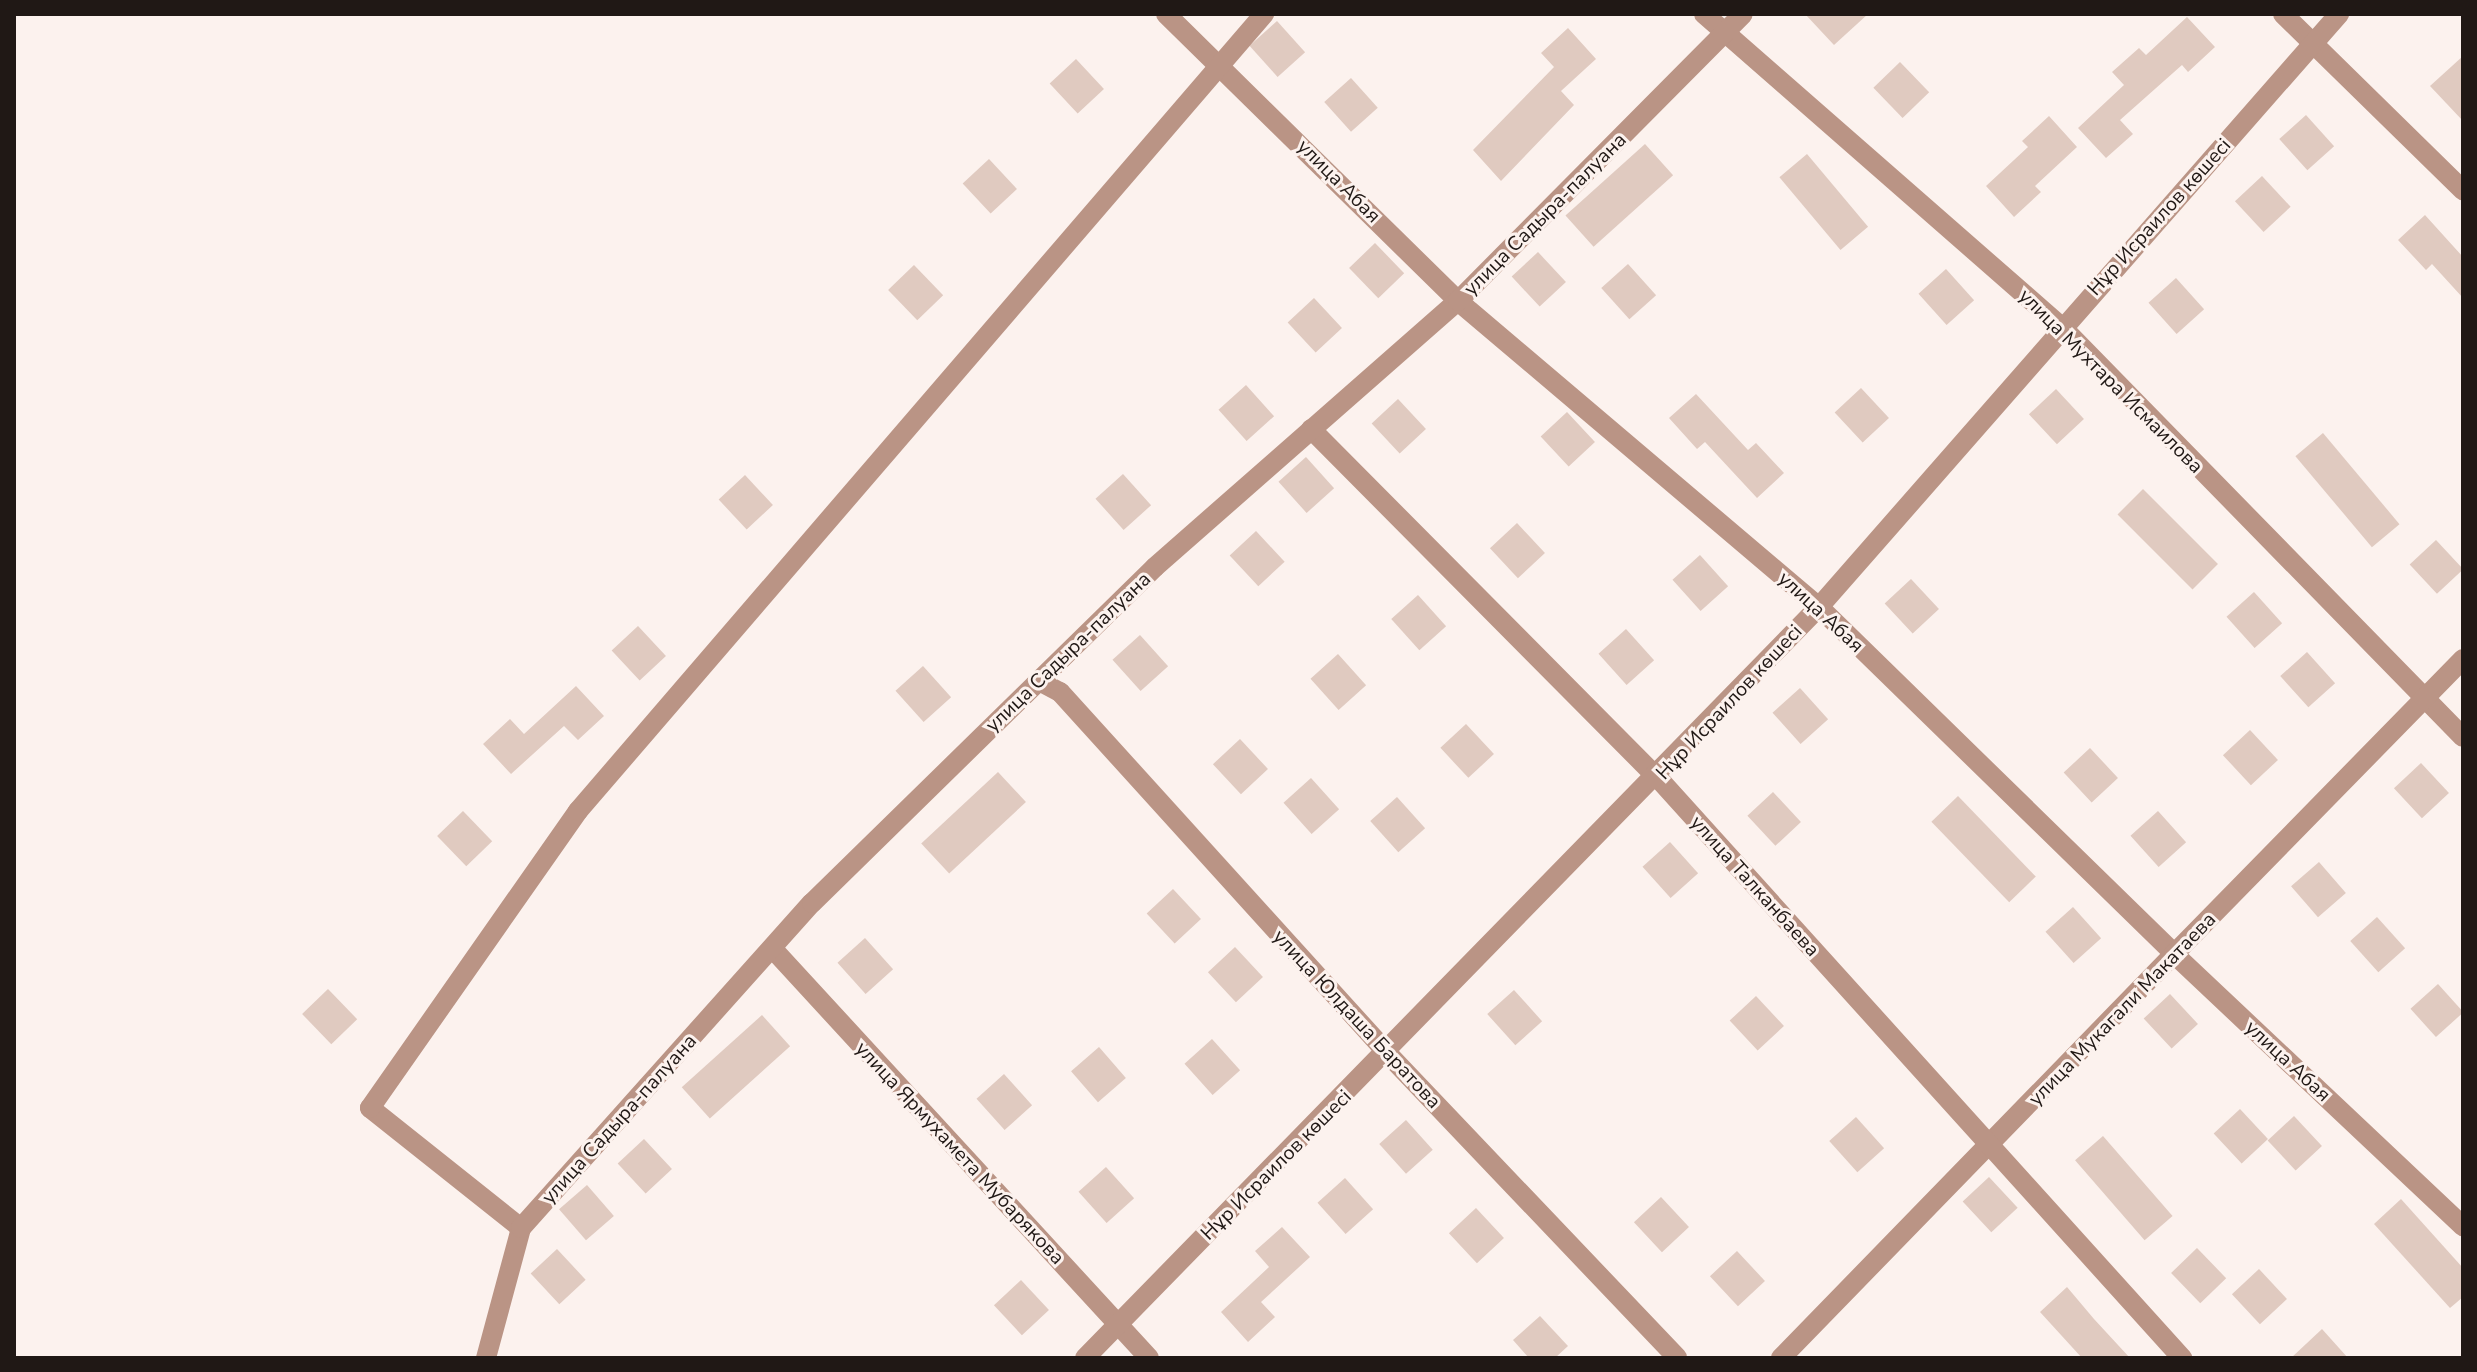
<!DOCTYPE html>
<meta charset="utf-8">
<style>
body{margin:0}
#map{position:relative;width:2477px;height:1372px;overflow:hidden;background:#fcf2ee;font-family:"Nunito Sans",sans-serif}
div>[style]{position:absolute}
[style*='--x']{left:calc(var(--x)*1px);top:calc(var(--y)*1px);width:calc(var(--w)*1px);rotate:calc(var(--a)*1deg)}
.building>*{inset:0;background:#e0cac0;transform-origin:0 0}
.minor>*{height:20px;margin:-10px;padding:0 10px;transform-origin:10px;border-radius:10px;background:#ba9485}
.tertiary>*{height:20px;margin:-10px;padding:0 10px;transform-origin:10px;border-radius:10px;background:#ba9485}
span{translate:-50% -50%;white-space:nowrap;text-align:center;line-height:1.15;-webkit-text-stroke:6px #fcf2ee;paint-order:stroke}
.street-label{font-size:20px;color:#201815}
.frame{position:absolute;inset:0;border:16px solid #201815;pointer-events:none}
</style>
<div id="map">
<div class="building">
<i style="clip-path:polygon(1805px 14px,1868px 14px,1834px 45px)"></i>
<i style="clip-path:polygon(2187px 17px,2215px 47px,2188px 72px,2182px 65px,2120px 120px,2133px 134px,2106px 158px,2078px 128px,2124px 85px,2112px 72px,2139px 48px,2146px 55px)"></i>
<i style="left:1277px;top:21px;width:42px;height:37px;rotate:48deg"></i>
<i style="clip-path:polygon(1568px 28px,1596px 59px,1561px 91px,1574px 105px,1501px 181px,1473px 150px,1554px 67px,1541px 53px)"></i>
<i style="clip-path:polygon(2463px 56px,2463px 121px,2430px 86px)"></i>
<i style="left:1076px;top:59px;width:41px;height:36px;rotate:47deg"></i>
<i style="left:1900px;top:62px;width:42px;height:37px;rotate:46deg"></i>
<i style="left:1351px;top:78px;width:40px;height:36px;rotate:48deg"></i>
<i style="left:2306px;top:115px;width:42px;height:36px;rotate:48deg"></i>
<i style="clip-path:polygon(2049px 116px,2077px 147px,2035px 186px,2041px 192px,2014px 217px,1986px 186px,2028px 147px,2022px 141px)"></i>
<i style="left:1645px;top:144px;width:42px;height:107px;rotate:48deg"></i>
<i style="left:1807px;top:154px;width:95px;height:36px;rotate:50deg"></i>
<i style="left:989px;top:159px;width:41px;height:36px;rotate:47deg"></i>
<i style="left:2262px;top:176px;width:42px;height:37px;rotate:47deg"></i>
<i style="clip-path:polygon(2425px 215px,2463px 257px,2463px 298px,2432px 264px,2426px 270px,2398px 240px)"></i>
<i style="left:1375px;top:243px;width:42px;height:36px;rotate:46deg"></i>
<i style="left:1538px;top:252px;width:41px;height:36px;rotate:47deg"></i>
<i style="left:1628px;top:264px;width:42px;height:36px;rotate:48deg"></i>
<i style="left:914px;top:265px;width:42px;height:36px;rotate:46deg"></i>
<i style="left:1946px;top:269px;width:42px;height:37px;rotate:48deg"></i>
<i style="left:2176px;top:278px;width:42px;height:37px;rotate:48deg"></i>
<i style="left:1314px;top:298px;width:41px;height:36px;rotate:47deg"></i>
<i style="left:1246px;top:385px;width:42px;height:37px;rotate:48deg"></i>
<i style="left:1861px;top:388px;width:41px;height:36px;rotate:47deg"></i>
<i style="left:2056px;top:389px;width:41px;height:37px;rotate:47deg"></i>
<i style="clip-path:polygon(1696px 394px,1748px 450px,1756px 443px,1784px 473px,1757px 498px,1705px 442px,1697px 449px,1669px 418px)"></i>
<i style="left:1398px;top:399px;width:41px;height:36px;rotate:47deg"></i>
<i style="left:1567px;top:412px;width:41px;height:36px;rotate:47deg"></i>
<i style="left:2323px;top:433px;width:119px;height:36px;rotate:50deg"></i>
<i style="left:1306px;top:457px;width:42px;height:37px;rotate:48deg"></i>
<i style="left:1123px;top:474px;width:42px;height:37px;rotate:48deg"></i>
<i style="left:745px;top:475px;width:41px;height:36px;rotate:47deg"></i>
<i style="left:2143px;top:489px;width:106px;height:36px;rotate:45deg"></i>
<i style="left:1517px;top:523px;width:41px;height:37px;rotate:47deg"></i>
<i style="left:1256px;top:531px;width:42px;height:36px;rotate:47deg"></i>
<i style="left:2436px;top:540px;width:40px;height:36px;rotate:47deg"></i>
<i style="left:1700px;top:555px;width:42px;height:37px;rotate:48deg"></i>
<i style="left:1911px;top:579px;width:41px;height:36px;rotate:47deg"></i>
<i style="left:2254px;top:592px;width:42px;height:37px;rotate:48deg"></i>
<i style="left:1418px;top:595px;width:42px;height:36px;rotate:48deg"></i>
<i style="left:638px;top:626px;width:41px;height:36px;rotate:47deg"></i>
<i style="left:1626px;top:629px;width:42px;height:37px;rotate:48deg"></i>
<i style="left:1140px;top:635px;width:42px;height:37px;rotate:48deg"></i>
<i style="left:2307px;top:652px;width:42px;height:36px;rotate:48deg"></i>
<i style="left:1338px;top:654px;width:42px;height:37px;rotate:48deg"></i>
<i style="left:923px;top:666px;width:42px;height:37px;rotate:48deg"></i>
<i style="clip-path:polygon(576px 686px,604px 716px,578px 740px,564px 726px,511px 774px,483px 744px,510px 719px,524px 734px)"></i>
<i style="left:1800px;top:688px;width:42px;height:37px;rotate:48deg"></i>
<i style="left:1466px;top:724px;width:41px;height:35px;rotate:47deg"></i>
<i style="left:2250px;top:730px;width:41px;height:37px;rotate:47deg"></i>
<i style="left:1240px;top:739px;width:41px;height:37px;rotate:47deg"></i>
<i style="left:2090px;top:748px;width:41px;height:36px;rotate:47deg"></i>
<i style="left:2421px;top:763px;width:41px;height:37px;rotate:47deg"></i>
<i style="left:998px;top:772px;width:41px;height:105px;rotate:47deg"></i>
<i style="left:1311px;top:778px;width:42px;height:37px;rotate:48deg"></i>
<i style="left:1773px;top:792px;width:41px;height:35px;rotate:47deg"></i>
<i style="left:1958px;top:796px;width:112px;height:37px;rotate:46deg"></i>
<i style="left:1397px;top:797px;width:42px;height:36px;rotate:48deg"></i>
<i style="left:463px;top:811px;width:42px;height:36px;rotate:46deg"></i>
<i style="left:2158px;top:811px;width:42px;height:37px;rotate:48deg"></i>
<i style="left:1670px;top:842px;width:42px;height:37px;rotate:48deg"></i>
<i style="left:2319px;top:862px;width:41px;height:37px;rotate:49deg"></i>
<i style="left:1173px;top:889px;width:41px;height:36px;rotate:47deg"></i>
<i style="left:2073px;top:907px;width:42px;height:37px;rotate:48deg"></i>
<i style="left:2377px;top:917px;width:42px;height:36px;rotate:48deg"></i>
<i style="left:865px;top:938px;width:42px;height:37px;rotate:48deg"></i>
<i style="left:1235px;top:947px;width:41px;height:37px;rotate:47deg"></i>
<i style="left:2438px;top:984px;width:38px;height:37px;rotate:48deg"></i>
<i style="left:328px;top:989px;width:42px;height:36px;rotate:46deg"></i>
<i style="left:1514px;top:990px;width:42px;height:36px;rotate:48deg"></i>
<i style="left:2170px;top:994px;width:41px;height:36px;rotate:47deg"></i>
<i style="left:1756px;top:996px;width:41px;height:36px;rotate:47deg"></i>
<i style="left:762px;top:1015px;width:42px;height:108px;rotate:48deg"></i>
<i style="left:1212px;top:1039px;width:42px;height:37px;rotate:48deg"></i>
<i style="left:1099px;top:1047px;width:41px;height:37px;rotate:49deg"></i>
<i style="left:1004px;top:1074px;width:42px;height:37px;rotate:48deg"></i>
<i style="left:2240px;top:1109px;width:41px;height:36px;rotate:47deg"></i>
<i style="left:2294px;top:1116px;width:41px;height:36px;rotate:47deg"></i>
<i style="left:1856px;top:1117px;width:42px;height:36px;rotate:48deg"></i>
<i style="left:1406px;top:1120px;width:40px;height:36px;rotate:48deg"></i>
<i style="left:2103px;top:1136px;width:106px;height:37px;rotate:49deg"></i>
<i style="left:644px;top:1139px;width:41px;height:36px;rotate:47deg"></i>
<i style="left:1106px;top:1167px;width:42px;height:37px;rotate:48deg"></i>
<i style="left:1989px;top:1177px;width:42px;height:36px;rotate:47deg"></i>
<i style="left:1345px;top:1178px;width:42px;height:37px;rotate:48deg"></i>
<i style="left:587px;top:1185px;width:41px;height:37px;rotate:49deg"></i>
<i style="left:1661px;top:1197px;width:41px;height:37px;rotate:47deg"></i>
<i style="clip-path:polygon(2401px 1199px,2463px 1268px,2463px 1297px,2450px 1308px,2374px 1224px)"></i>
<i style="left:1476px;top:1208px;width:41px;height:37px;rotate:47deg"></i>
<i style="clip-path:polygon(1282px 1227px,1310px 1257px,1261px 1302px,1275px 1317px,1248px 1342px,1221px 1312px,1269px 1267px,1255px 1251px)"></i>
<i style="left:2197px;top:1248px;width:42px;height:36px;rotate:46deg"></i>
<i style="left:557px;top:1249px;width:42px;height:36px;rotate:47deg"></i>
<i style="left:1737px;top:1251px;width:41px;height:37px;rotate:47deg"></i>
<i style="left:2259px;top:1269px;width:41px;height:37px;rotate:47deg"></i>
<i style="left:1021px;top:1280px;width:41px;height:37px;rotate:47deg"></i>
<i style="clip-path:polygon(2067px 1287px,2094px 1319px,2130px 1358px,2082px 1358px,2040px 1312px)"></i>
<i style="clip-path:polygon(1540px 1316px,1568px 1346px,1555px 1358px,1529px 1358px,1513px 1340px)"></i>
<i style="clip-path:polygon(2322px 1329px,2348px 1358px,2291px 1358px)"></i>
</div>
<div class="minor">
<i style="--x:1166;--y:14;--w:409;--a:44.5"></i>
<i style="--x:1458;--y:301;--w:473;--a:40.3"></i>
<i style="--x:1819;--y:607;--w:496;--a:44.3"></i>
<i style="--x:2174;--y:954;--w:564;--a:134.21"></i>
<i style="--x:1704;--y:14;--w:476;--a:41.2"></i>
<i style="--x:2062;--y:327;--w:573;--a:45.64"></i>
<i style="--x:2283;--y:14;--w:252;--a:44.4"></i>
<i style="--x:1311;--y:429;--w:492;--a:45.2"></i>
<i style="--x:1658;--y:778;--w:782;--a:47.9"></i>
<i style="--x:1039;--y:681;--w:24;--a:28"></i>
<i style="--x:1060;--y:692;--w:488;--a:47.8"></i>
<i style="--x:1388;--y:1054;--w:419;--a:46.4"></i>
<i style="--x:772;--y:948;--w:557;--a:47.4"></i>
<i style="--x:521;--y:1228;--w:193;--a:-141.5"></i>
<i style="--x:370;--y:1108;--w:363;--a:-55"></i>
<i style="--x:578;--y:811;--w:1052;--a:-49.28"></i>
<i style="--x:486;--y:1358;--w:135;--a:-74.9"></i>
<i style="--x:521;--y:1228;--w:436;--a:-48.2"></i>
<i style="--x:812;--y:903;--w:480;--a:-44.4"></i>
<i style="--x:1155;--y:567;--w:403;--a:-41.3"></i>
<i style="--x:1458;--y:301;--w:404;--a:-45.2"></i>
<i style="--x:1085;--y:1358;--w:1050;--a:-45.66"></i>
<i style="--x:1819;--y:607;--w:789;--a:-48.75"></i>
</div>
<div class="tertiary">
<i style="--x:2463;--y:659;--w:413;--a:134.4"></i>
<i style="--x:2174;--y:954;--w:397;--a:43.3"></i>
</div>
<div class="street-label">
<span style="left:1339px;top:181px;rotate:45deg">улица Абая</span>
<span style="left:1545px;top:214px;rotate:-45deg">улица Садыра-палуана</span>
<span style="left:2159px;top:217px;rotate:-48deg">Нұр Исраилов көшесі</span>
<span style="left:2111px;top:381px;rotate:45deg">улица Мухтара Исмаилова</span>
<span style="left:1821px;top:612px;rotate:43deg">улица Абая</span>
<span style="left:1068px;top:652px;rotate:-44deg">улица Садыра-палуана</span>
<span style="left:1729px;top:702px;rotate:-47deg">Нұр Исраилов көшесі</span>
<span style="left:1755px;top:886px;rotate:48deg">улица Талканбаева</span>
<span style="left:2122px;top:1009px;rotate:-46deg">улица Мукагали Макатаева</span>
<span style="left:1357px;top:1019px;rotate:47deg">улица Юлдаша Баратова</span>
<span style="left:2288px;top:1061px;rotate:43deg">улица Абая</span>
<span style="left:619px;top:1119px;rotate:-48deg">улица Садыра-палуана</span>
<span style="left:960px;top:1153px;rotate:47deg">улица Ярмухамета Мубарякова</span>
<span style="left:1276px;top:1165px;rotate:-45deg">Нұр Исраилов көшесі</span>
</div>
<div class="frame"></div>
</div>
